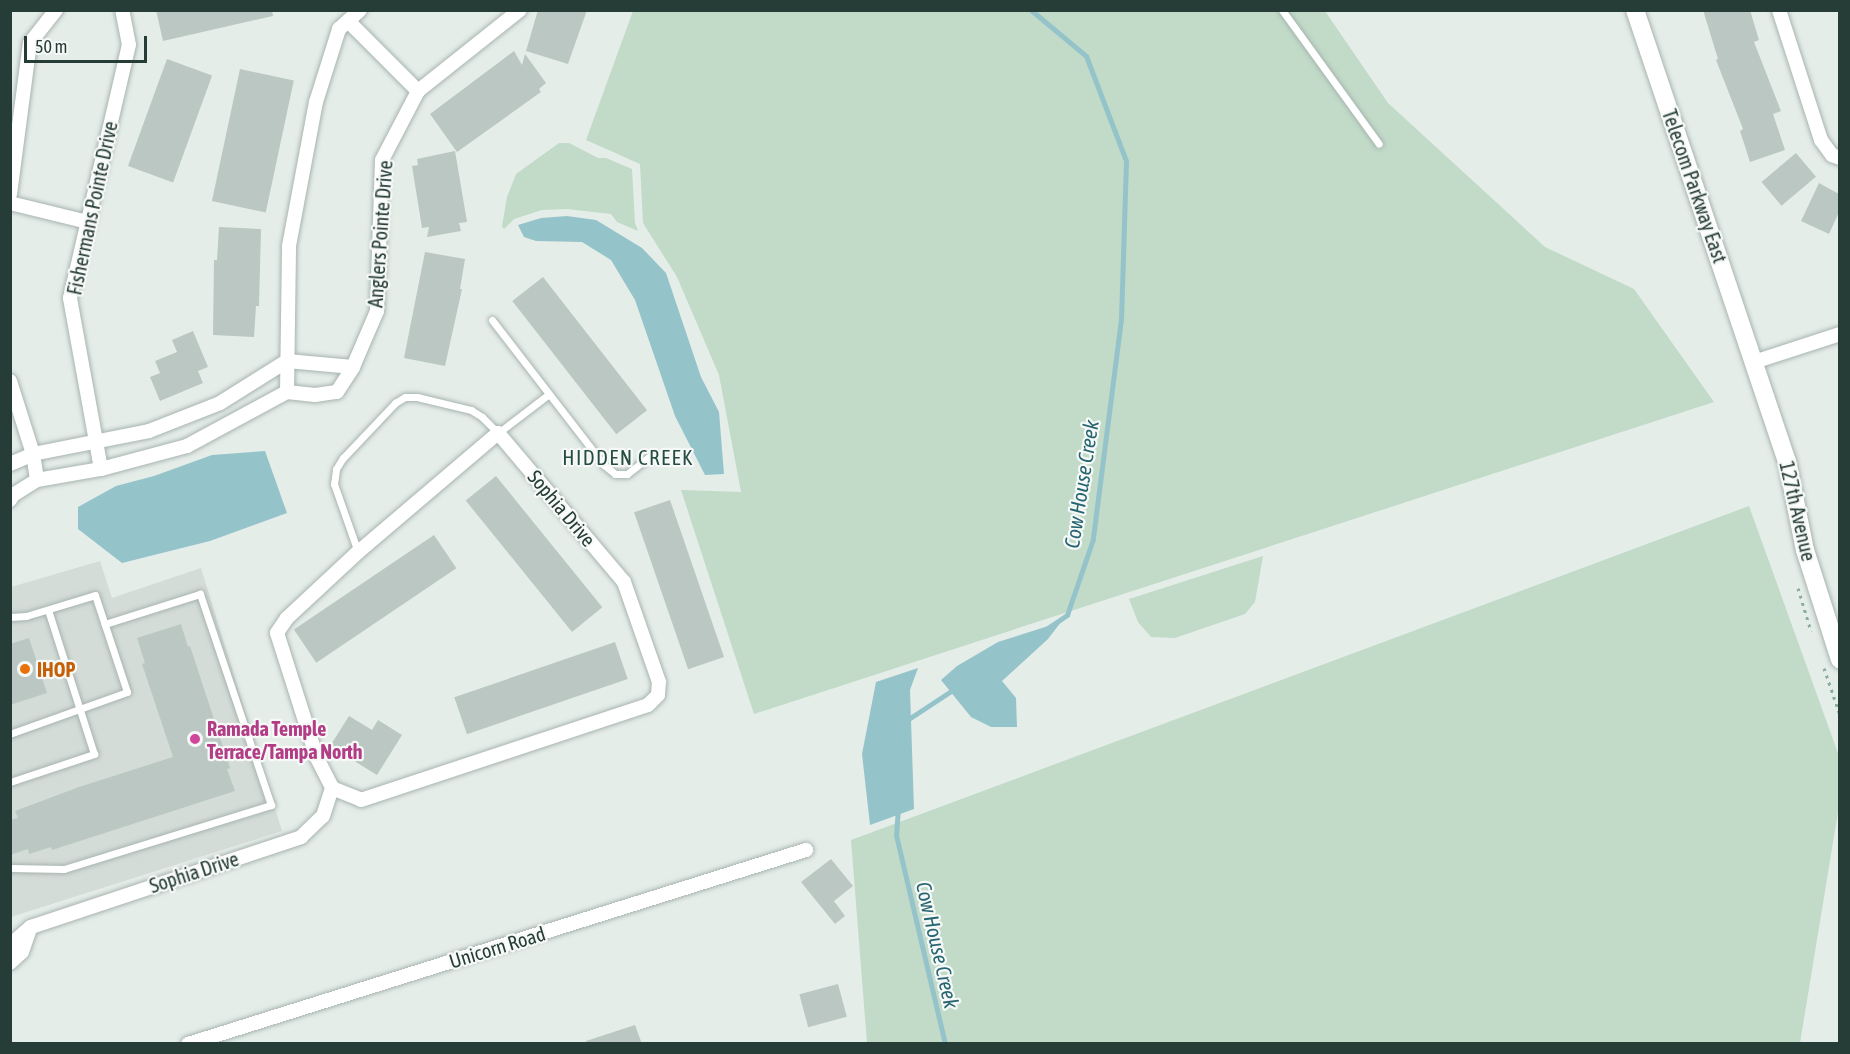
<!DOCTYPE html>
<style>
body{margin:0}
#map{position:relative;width:1850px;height:1054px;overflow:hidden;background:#e5ede9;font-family:"Asap Condensed",sans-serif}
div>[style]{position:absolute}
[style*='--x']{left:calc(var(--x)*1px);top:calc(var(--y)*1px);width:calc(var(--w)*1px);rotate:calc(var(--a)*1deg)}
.built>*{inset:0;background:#d4dcd8}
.green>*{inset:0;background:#c1dbc8}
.water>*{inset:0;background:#95c3ca}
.stream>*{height:5px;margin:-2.5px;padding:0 2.5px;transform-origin:2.5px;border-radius:2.5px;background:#95c3ca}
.building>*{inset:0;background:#bbc7c2;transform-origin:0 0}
.path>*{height:3px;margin-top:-1.5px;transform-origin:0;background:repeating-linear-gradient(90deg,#8aaca1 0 3px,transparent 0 7.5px)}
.roads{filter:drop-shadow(0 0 2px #a8b4b0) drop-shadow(0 0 2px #a8b4b0)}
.lane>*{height:7px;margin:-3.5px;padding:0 3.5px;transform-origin:3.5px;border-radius:3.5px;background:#fff}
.street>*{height:14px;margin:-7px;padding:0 7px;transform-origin:7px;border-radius:7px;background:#fff}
.secondary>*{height:18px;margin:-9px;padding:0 9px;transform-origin:9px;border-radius:9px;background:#fff}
.dots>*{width:16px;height:16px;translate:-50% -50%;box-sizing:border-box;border:3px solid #f6f9f7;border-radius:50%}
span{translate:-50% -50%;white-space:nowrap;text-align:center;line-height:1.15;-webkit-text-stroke:4.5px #f6f9f7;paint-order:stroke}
.street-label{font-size:20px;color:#263c36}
.food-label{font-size:20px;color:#c56008;font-weight:700}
.left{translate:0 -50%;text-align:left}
.hotel-label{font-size:20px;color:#b23c85;font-weight:700}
.neighbourhood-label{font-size:21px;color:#254c42;letter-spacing:1.5px}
.water-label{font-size:21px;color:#276671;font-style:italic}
.frame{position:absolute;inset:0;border:12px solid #263c36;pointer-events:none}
.scale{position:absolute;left:24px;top:36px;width:123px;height:27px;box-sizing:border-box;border:3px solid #263c36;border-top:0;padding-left:8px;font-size:18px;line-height:21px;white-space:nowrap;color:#263c36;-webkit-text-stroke:4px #f6f9f7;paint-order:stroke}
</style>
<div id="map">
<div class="built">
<i style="clip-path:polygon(100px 561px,112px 598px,201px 568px,282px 831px,11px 917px,11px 587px)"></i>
</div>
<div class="green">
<i style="clip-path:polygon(633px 11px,1325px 11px,1388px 103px,1545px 247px,1634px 289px,1714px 402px,754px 714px,681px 490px,741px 492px,719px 375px,677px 277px,643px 223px,640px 164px,586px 140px)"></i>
<i style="clip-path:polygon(559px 143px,569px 143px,598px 158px,606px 158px,632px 169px,635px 223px,638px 231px,617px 222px,611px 214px,567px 209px,542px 210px,514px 219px,504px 229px,502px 226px,507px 197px,516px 174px)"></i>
<i style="clip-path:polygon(1749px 506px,1839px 756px,1839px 806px,1800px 1043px,867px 1043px,851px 840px)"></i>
<i style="clip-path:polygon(1263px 556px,1255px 602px,1245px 614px,1175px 638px,1151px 637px,1138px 622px,1129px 599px)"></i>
</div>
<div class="water">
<i style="clip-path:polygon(567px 216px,596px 220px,642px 248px,666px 273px,701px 377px,719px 412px,724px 474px,705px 475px,675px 416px,635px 300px,611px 260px,582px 242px,536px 241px,524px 237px,518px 225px,541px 218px)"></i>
<i style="clip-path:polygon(265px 451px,287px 513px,210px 541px,122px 563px,78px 529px,78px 507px,116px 486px,154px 476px,212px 455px)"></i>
<i style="clip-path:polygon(1061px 622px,1048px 639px,1002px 681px,1016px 698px,1017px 727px,991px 727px,971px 717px,941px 680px,957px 666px,998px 642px)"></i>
<i style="clip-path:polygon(918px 668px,910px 690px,914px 809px,870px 825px,862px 754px,876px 682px)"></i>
</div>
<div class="stream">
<i style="--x:1031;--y:10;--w:72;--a:39.9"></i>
<i style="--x:1086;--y:56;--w:112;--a:69.1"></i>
<i style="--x:1126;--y:161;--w:158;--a:91.8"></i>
<i style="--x:1121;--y:319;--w:222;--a:97.3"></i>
<i style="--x:1093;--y:539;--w:80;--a:108.9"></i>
<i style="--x:1067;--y:615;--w:23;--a:146"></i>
<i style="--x:907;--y:720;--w:60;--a:-33.4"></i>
<i style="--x:898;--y:808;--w:27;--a:94"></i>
<i style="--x:896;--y:835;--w:215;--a:76.8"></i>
</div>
<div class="building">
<i style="clip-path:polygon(156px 10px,272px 10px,273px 16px,163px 41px)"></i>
<i style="clip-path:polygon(538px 10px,587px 10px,568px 64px,526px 51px)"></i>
<i style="clip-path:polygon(1703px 10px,1750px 10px,1759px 40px,1754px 42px,1781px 111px,1773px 114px,1785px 150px,1750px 162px,1740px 131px,1743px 129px,1716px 60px,1718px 59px)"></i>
<i style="clip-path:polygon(514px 51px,522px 65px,525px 54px,546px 83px,539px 89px,541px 92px,457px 152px,430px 114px)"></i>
<i style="left:167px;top:59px;width:48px;height:114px;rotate:20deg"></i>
<i style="left:240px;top:69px;width:55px;height:135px;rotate:12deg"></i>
<i style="clip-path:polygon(455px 151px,467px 222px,459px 223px,461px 231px,427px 237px,429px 227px,422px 228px,412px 166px,418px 165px,417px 159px)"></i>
<i style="left:1796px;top:153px;width:31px;height:45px;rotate:50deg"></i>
<i style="clip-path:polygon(1819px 183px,1839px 194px,1839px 212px,1829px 234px,1801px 221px)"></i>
<i style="clip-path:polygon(219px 227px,261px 229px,259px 306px,256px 306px,254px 337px,213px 335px,214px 260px,217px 260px)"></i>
<i style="clip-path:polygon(425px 252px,465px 259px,460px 289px,462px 289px,445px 366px,404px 358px)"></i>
<i style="left:543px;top:277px;width:169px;height:39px;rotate:52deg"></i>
<i style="clip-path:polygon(193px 331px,208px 367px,198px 371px,203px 383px,160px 401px,150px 377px,160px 373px,155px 361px,177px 352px,172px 340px)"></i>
<i style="left:496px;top:476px;width:169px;height:39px;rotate:51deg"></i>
<i style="left:670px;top:500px;width:166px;height:38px;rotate:71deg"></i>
<i style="left:434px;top:535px;width:40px;height:169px;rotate:56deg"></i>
<i style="clip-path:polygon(181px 624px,188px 647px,190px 646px,230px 768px,227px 769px,235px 791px,52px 850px,51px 847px,29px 854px,28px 849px,10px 855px,10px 820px,18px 818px,15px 811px,79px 787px,173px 757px,142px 664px,145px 663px,137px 638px)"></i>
<i style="clip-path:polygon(29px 638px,47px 693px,10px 705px,10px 644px)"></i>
<i style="left:615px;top:642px;width:39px;height:170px;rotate:71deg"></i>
<i style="clip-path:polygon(349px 716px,372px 730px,378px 720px,402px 735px,377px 775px,330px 746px)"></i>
<i style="clip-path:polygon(831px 859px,853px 886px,834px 901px,845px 916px,835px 924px,801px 882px)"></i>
<i style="left:838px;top:984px;width:34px;height:40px;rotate:75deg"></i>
<i style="clip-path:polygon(635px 1025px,642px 1044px,586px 1044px,586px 1041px)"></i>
</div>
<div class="path">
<i style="--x:1798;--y:588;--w:45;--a:73.2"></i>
<i style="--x:1824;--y:668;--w:50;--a:71.2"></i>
</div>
<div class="roads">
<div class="lane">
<i style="--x:1282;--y:10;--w:165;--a:54.1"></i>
<i style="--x:492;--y:320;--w:183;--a:52.3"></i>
<i style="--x:604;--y:465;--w:14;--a:39"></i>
<i style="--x:615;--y:474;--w:12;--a:0"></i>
<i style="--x:627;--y:474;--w:28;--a:-38"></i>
<i style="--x:358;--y:552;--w:72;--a:-109.4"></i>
<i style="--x:334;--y:484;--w:15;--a:-82"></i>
<i style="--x:336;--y:469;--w:13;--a:-58"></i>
<i style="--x:343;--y:458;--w:76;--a:-46.6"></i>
<i style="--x:395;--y:403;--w:12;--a:-31"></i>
<i style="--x:405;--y:397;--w:12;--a:0"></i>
<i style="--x:417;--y:397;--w:56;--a:13.5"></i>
<i style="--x:471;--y:410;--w:13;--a:32"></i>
<i style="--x:482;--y:417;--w:23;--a:45"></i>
<i style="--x:498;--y:433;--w:64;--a:-37.4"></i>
<i style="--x:10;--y:617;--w:16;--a:-4"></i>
<i style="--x:26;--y:616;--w:72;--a:-16.9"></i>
<i style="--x:95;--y:595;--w:102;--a:71.7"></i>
<i style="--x:127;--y:692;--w:124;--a:160.3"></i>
<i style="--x:10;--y:782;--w:89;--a:-18.4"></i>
<i style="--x:94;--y:754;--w:151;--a:-107.7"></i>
<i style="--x:10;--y:868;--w:54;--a:1.1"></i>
<i style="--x:64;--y:869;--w:217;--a:-17.2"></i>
<i style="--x:271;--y:805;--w:223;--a:-108.6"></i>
<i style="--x:200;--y:594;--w:100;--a:162.5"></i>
</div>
<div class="street">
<i style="--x:1779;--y:10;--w:137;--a:72.1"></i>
<i style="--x:1821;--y:140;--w:19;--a:54"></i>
<i style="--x:1832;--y:155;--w:9;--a:21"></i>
<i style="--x:348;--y:21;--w:99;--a:45"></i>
<i style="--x:10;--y:194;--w:152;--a:-82.5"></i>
<i style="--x:30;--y:43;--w:42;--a:-51.8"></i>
<i style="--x:10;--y:203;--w:80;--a:13.7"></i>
<i style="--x:287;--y:361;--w:66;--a:5.2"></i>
<i style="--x:1754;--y:362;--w:90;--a:-18"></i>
<i style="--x:10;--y:381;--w:77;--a:72.5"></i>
<i style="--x:33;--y:454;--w:26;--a:81"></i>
<i style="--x:287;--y:392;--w:146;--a:-89.2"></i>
<i style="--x:289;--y:246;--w:147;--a:-79.4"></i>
<i style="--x:316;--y:102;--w:77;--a:-72.5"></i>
<i style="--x:339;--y:29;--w:28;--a:-42"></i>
<i style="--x:10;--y:464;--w:25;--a:-23"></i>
<i style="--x:33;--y:454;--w:118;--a:-11.2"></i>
<i style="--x:149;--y:431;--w:76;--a:-21.5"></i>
<i style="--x:220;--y:403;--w:79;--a:-32.1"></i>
<i style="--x:101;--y:469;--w:174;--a:-100.3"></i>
<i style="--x:70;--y:298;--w:260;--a:-76.9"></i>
<i style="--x:129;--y:45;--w:36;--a:-101"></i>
<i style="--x:10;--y:500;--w:6;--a:-59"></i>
<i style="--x:13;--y:495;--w:28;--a:-32"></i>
<i style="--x:37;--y:480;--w:65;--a:-9.8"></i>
<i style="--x:101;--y:469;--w:89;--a:-15"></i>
<i style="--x:187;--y:446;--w:114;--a:-28.4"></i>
<i style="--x:287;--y:392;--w:28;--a:6"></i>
<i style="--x:315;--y:395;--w:22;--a:-8"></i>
<i style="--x:337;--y:392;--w:30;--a:-57"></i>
<i style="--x:353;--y:367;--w:61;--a:-66.8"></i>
<i style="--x:377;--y:311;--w:151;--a:-88.1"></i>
<i style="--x:382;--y:160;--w:78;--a:-62.4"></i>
<i style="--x:418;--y:91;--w:130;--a:-38.5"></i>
<i style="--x:10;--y:945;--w:28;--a:-41"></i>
<i style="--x:31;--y:927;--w:285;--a:-18.4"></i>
<i style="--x:301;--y:837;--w:30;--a:-44"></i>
<i style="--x:323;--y:816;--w:29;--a:-72"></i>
<i style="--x:332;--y:788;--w:31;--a:22"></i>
<i style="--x:361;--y:800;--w:302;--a:-18.3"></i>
<i style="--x:648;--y:705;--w:14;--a:-45"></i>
<i style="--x:658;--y:695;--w:13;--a:-86"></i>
<i style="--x:659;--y:682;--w:106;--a:-109.3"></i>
<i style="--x:624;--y:582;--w:195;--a:-130.2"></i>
<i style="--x:498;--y:433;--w:184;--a:139.6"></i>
<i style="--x:358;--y:552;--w:97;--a:137.1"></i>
<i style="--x:287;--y:618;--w:18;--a:124"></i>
<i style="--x:277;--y:633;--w:131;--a:72.3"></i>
<i style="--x:317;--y:758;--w:34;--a:63"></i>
<i style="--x:10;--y:963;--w:16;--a:-43"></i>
<i style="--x:22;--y:952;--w:24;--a:-71"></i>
<i style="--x:188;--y:1044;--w:648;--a:-17.43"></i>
</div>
<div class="secondary">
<i style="--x:1635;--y:10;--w:476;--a:71.4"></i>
<i style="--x:1787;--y:461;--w:91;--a:78.6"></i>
<i style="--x:1805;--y:550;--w:115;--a:72.3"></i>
</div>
</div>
<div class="dots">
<i style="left:25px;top:669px;background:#e8710a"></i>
<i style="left:195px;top:739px;background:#d1479c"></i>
</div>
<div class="street-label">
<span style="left:1695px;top:186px;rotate:71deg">Telecom Parkway East</span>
<span style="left:92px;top:208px;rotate:-78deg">Fishermans Pointe Drive</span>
<span style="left:380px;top:234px;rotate:-86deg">Anglers Pointe Drive</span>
<span style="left:562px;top:508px;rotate:50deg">Sophia Drive</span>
<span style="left:1798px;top:511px;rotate:77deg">127th Avenue</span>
<span style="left:194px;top:872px;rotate:-18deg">Sophia Drive</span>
<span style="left:497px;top:947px;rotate:-17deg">Unicorn Road</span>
</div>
<div class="food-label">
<span class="left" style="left:37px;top:669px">IHOP</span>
</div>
<div class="hotel-label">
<span class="left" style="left:207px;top:740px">Ramada Temple<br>Terrace/Tampa North</span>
</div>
<div class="neighbourhood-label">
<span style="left:628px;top:457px">HIDDEN CREEK</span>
</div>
<div class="water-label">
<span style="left:1081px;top:484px;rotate:-81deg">Cow House Creek</span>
<span style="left:938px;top:945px;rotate:77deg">Cow House Creek</span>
</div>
<div class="frame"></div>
<div class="scale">50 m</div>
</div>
